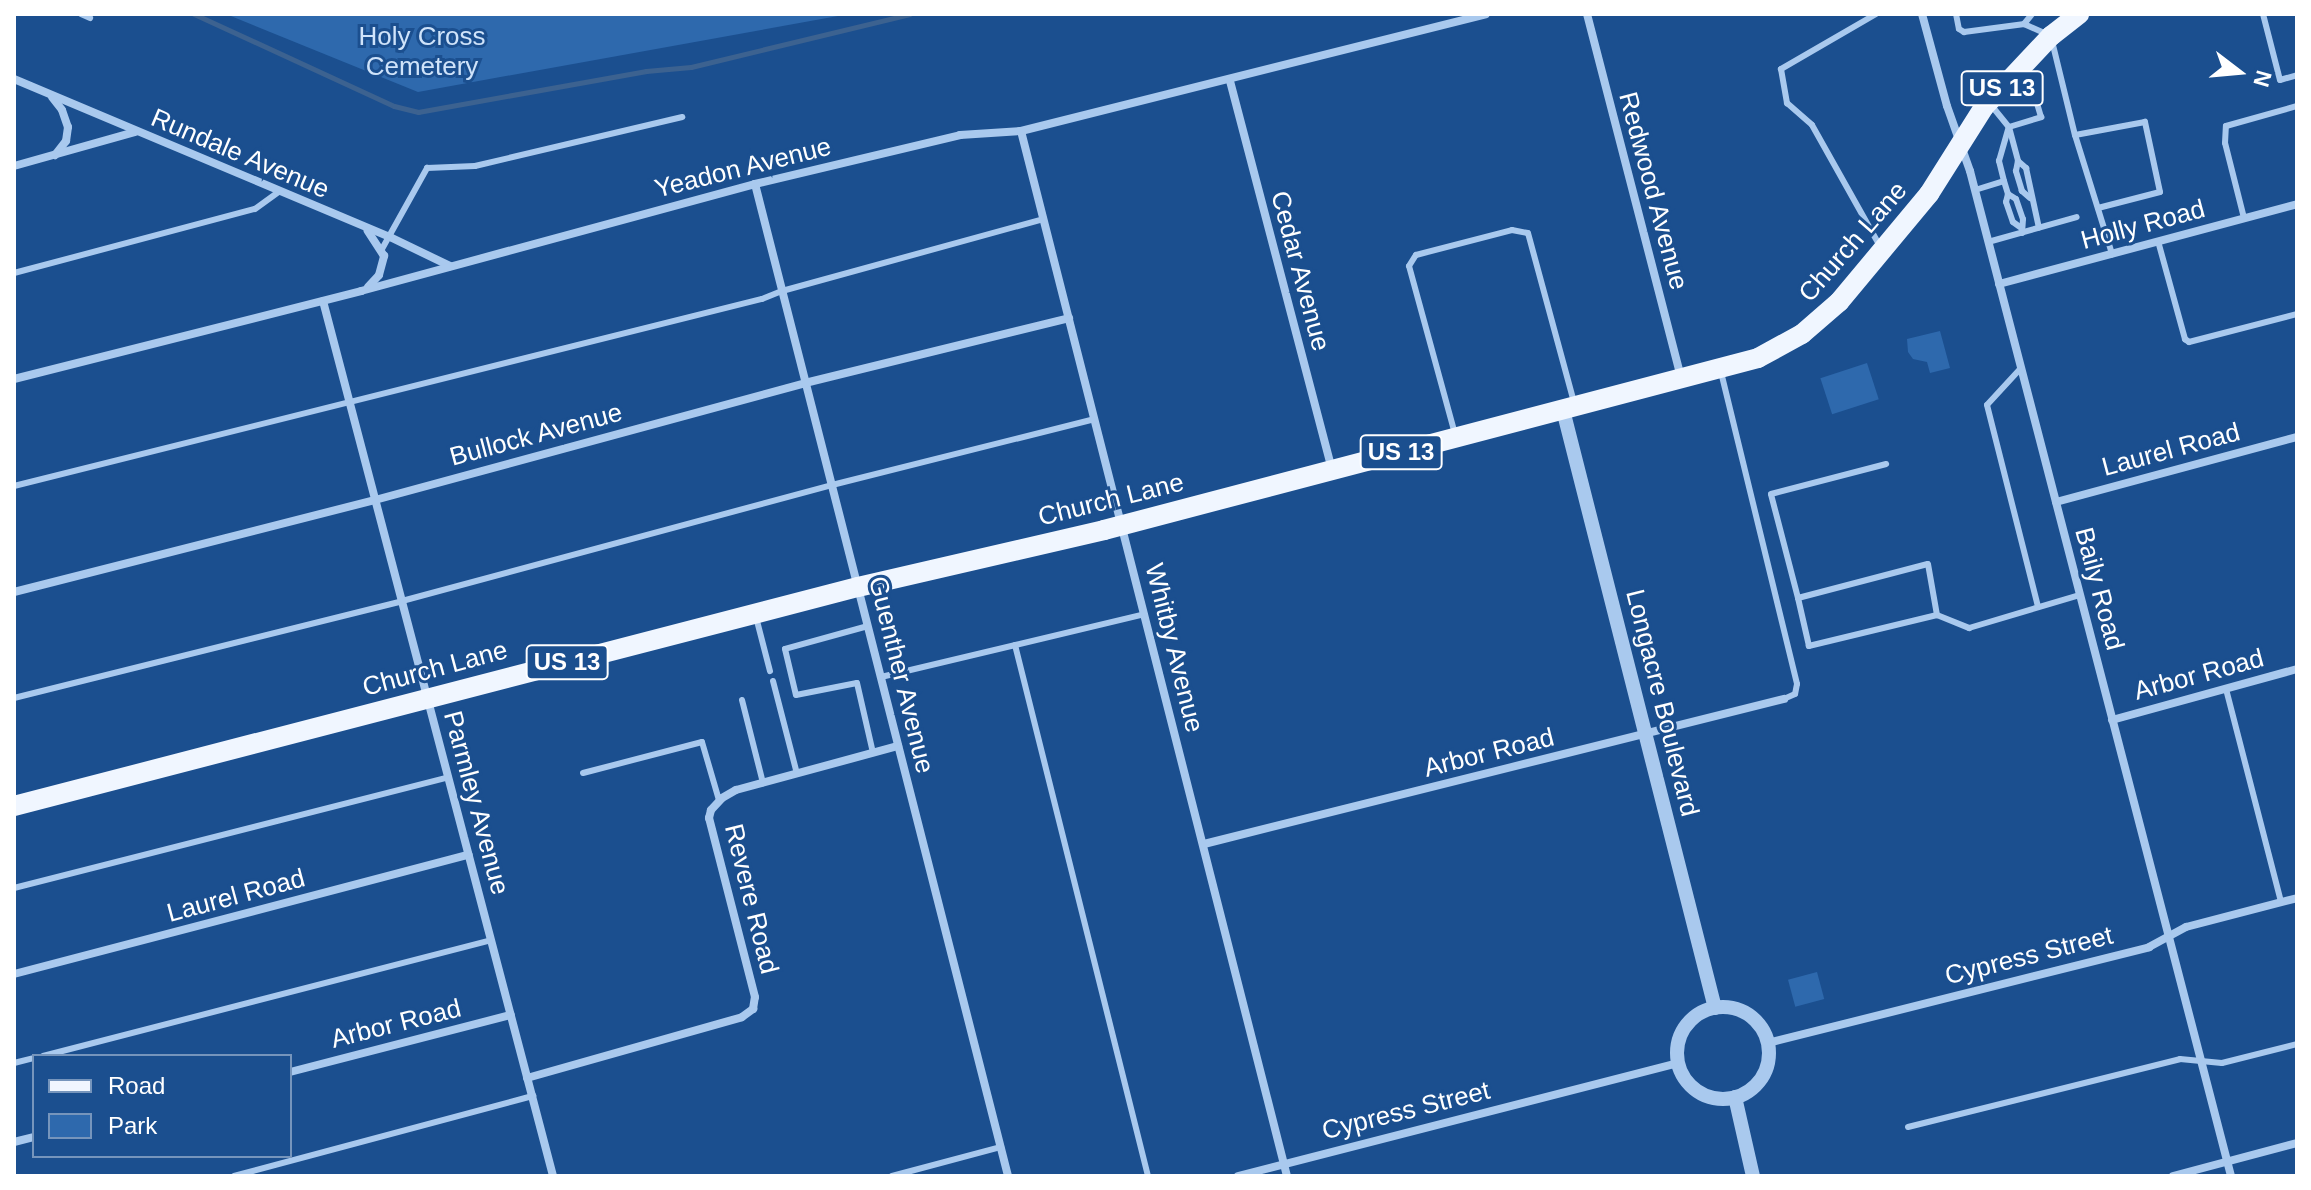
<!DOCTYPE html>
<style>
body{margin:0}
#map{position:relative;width:2311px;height:1190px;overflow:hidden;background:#1b4f8f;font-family:Helvetica,sans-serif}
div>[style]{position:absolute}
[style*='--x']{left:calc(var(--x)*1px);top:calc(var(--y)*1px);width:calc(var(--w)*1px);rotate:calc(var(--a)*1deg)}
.green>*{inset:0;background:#2e69ad;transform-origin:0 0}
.stream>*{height:5px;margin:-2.5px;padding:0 2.5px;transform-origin:2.5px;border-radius:2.5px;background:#3c6290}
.service>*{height:6px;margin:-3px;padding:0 3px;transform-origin:3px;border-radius:3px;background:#a9c9ee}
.minor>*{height:8px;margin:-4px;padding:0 4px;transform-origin:4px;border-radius:4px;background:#a9c9ee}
.tertiary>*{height:14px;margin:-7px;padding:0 7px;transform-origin:7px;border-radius:7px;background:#a9c9ee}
.tertiary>.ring{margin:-7px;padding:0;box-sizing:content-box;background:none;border:14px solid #a9c9ee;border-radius:50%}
.primary>*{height:20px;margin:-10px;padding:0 10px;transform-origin:10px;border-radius:10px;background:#f0f6ff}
span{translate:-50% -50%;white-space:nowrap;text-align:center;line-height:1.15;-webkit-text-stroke:6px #1b4f8f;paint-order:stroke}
.shield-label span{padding:2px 6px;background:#1b4f8f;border:2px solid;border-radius:6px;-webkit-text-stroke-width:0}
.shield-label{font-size:24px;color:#fff;font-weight:700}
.park-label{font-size:26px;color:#cfe3fa}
.street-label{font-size:26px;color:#fff}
.frame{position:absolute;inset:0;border:16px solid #fff;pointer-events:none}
.legend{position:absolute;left:32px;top:1054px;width:260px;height:104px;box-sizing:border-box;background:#1b4f8f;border:2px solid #7695bc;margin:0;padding:10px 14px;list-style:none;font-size:24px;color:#fff}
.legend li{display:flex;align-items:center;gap:16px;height:40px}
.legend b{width:40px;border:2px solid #7695bc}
.north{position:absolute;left:2199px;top:32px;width:80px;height:80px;-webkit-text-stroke:6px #1b4f8f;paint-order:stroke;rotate:106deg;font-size:22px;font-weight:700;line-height:32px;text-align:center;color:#fff}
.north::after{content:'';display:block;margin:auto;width:28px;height:36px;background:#fff;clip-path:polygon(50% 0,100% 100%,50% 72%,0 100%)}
</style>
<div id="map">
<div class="green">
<i style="clip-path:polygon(226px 14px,849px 14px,418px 92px)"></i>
<i style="clip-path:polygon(1940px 331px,1950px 368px,1930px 373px,1927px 362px,1913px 359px,1908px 352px,1907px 339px)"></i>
<i style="left:1867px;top:363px;width:38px;height:49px;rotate:72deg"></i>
<i style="left:1817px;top:972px;width:28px;height:30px;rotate:75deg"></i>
</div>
<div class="stream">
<i style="--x:194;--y:14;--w:220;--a:24.7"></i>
<i style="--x:394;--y:106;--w:25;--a:14"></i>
<i style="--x:418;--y:112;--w:232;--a:-10.2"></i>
<i style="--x:646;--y:71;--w:45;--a:-5.1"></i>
<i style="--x:691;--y:67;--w:225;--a:-13.6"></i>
</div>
<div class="service">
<i style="--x:81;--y:14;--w:10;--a:24"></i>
<i style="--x:1876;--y:14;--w:110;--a:149.9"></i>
<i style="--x:1781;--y:69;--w:35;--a:80"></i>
<i style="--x:1787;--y:103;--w:33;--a:41"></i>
<i style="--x:1812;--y:125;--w:141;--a:60.7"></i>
<i style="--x:1956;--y:14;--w:15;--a:79"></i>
<i style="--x:1959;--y:29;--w:6;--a:31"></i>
<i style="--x:1964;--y:32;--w:61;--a:-7.6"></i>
<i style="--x:2024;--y:24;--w:24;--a:24"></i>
<i style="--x:2263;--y:14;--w:68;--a:75.6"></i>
<i style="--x:2280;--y:80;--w:18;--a:-16"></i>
<i style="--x:2024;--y:24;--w:13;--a:-51"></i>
<i style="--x:2052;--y:41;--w:97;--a:76.3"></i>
<i style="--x:1991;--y:105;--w:28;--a:51"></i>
<i style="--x:2009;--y:127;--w:35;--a:75"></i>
<i style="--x:2004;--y:181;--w:14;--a:73"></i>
<i style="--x:2008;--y:194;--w:9;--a:32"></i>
<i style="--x:2016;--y:199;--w:21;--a:71"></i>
<i style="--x:2023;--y:219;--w:14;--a:94"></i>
<i style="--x:1975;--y:190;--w:30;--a:-17"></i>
<i style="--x:2004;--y:181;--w:21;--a:-104"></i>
<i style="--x:1999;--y:161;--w:35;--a:-74"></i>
<i style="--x:2009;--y:127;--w:34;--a:-17"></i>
<i style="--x:2041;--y:117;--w:53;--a:-106.4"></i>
<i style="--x:2008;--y:194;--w:8;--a:104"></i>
<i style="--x:2006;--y:202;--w:21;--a:71"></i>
<i style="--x:2013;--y:222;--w:9;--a:36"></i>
<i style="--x:2030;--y:198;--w:11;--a:-139"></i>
<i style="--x:2022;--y:191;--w:21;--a:-107"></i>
<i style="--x:2016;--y:171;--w:10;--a:-79"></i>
<i style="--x:2018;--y:161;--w:11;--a:41"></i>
<i style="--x:2026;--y:168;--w:61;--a:77.8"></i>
<i style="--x:2098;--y:208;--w:64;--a:-14.5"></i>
<i style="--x:2160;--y:192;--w:72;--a:-102.1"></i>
<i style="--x:2145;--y:122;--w:71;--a:169.5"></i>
<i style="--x:2075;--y:135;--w:125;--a:72.7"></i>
<i style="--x:2244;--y:218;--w:77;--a:-104.2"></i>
<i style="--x:2225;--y:143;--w:17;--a:-87"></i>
<i style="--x:2226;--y:126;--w:74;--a:-15.7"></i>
<i style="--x:2158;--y:241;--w:102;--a:74.6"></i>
<i style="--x:2185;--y:339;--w:5;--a:37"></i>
<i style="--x:2189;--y:342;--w:112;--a:-14.5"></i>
<i style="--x:1988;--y:242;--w:92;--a:-15.7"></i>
<i style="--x:382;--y:249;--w:93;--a:-60.9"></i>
<i style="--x:427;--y:168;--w:48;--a:-2.4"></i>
<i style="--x:475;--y:166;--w:213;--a:-13.3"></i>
<i style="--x:14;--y:273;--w:249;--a:-14.9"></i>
<i style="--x:255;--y:209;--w:29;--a:-36"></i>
<i style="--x:2021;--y:368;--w:50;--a:132.6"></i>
<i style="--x:1987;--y:405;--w:208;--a:75.8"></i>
<i style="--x:1721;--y:372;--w:321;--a:76.3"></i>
<i style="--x:1797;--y:684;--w:10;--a:101"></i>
<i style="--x:1795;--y:694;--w:12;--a:156"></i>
<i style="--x:1455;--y:434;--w:174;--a:-105.3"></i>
<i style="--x:1409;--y:266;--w:13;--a:-58"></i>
<i style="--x:1416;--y:255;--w:99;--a:-14.6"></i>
<i style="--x:1512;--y:230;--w:16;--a:11"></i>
<i style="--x:1528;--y:233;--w:175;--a:74.8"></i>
<i style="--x:14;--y:486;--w:771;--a:-14.04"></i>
<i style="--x:762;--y:299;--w:22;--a:-22"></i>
<i style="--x:782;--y:291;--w:271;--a:-15.4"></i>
<i style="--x:1798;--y:598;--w:107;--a:-104.6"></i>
<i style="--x:1771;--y:494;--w:119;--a:-14.6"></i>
<i style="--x:1937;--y:615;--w:132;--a:166.4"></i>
<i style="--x:1809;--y:646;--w:49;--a:-102.9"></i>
<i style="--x:1798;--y:598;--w:134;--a:-14.7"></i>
<i style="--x:1928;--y:564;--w:52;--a:80"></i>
<i style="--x:1937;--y:615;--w:35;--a:22"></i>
<i style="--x:1969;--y:628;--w:116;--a:-16.6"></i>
<i style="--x:756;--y:617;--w:56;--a:75.5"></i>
<i style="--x:868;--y:626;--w:86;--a:164.5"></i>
<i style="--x:785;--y:649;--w:47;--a:76.6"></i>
<i style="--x:796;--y:695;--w:62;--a:-11.1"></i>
<i style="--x:857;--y:683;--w:72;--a:77.1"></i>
<i style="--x:1015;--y:645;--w:547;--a:75.94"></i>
<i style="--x:881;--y:677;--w:271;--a:-13.4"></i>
<i style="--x:773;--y:681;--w:96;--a:75.5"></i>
<i style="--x:2226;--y:689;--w:220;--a:75.5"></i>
<i style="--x:14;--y:698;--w:400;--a:-14"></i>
<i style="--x:402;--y:601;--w:445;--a:-15.1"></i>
<i style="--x:832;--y:485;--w:271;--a:-14.1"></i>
<i style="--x:742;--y:700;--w:86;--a:75.8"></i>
<i style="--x:583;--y:773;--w:123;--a:-14.6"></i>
<i style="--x:702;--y:742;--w:60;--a:73.7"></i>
<i style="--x:14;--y:888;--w:448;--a:-14.3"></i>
<i style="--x:43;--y:1056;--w:463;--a:-14.5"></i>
<i style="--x:14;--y:1063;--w:21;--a:-14"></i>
<i style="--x:1908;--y:1127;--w:280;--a:-14"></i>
<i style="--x:2180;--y:1059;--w:42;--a:5.4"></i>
<i style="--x:2222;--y:1063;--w:77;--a:-14.2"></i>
<i style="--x:234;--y:1176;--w:310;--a:-15"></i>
<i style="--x:892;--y:1176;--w:113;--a:-14.9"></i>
</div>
<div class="minor">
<i style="--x:1587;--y:14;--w:375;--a:75.5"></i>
<i style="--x:1922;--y:14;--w:95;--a:74.8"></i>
<i style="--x:1947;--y:106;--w:69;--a:70.5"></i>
<i style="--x:1970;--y:171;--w:1038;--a:75.44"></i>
<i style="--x:14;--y:79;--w:408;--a:22.8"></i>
<i style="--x:390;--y:237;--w:67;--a:25.8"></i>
<i style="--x:1230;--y:81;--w:402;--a:75.3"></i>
<i style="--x:52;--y:97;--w:16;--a:52"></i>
<i style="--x:62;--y:110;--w:18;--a:71"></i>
<i style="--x:68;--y:127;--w:14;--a:98"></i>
<i style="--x:66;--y:141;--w:18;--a:128"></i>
<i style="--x:1021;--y:131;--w:1078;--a:75.72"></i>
<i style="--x:14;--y:166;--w:126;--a:-15.7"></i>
<i style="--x:755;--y:184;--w:1024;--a:75.69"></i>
<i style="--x:1999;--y:284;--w:309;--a:-15"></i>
<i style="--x:368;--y:287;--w:16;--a:-47"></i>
<i style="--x:379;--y:275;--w:20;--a:-75"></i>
<i style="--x:384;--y:256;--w:30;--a:-123"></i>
<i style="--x:323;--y:301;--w:905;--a:75.27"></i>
<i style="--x:14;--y:379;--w:358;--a:-14.2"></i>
<i style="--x:361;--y:291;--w:408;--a:-15.2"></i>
<i style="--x:755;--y:184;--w:211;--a:-13.4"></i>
<i style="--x:960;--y:135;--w:61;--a:-3.8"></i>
<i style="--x:1021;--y:131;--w:479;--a:-14.1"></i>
<i style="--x:2056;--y:502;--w:250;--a:-15.1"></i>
<i style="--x:14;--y:592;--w:373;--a:-14.3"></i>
<i style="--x:375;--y:500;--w:446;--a:-15.2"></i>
<i style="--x:805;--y:383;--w:272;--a:-13.8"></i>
<i style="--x:2112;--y:720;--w:192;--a:-15.4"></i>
<i style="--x:1204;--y:844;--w:598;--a:-14.04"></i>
<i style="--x:14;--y:974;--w:470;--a:-14.7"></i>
<i style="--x:1768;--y:1043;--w:393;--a:-14.1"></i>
<i style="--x:2149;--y:947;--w:42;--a:-28.4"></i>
<i style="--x:2186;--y:927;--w:115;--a:-14.6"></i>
<i style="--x:290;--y:1072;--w:228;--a:-14.5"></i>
<i style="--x:527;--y:1078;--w:223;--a:-15.8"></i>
<i style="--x:742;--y:1017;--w:14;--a:-36"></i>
<i style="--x:753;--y:1009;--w:12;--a:-81"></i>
<i style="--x:755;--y:997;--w:185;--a:-104.4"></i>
<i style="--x:709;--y:818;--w:8;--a:-76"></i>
<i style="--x:711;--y:810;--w:16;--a:-47"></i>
<i style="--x:722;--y:798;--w:16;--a:-30"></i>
<i style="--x:736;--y:790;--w:168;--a:-15.2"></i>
<i style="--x:14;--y:1142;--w:21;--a:-14"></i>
<i style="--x:1238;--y:1176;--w:454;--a:-14.4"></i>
<i style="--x:2173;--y:1176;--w:128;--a:-14.9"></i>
</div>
<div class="tertiary">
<i style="--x:1563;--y:410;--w:617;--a:75.74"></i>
<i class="ring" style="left:1677px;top:1007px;width:78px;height:78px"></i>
<i style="--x:1735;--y:1097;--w:81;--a:77.2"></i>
</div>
<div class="primary">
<i style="--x:14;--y:806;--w:872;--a:-14.55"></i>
<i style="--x:858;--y:587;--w:253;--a:-13"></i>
<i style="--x:1104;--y:530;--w:676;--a:-14.73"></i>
<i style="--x:1758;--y:358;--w:50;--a:-28.6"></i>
<i style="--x:1802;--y:334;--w:49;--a:-40.9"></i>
<i style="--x:1839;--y:302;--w:141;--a:-50.2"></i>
<i style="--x:1929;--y:194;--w:103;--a:-57.7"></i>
<i style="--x:1984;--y:107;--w:98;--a:-46.7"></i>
<i style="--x:2051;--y:36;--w:36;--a:-38"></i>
</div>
<div class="shield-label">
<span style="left:2002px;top:88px">US 13</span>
<span style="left:1401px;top:452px">US 13</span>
<span style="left:567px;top:662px">US 13</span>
</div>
<div class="park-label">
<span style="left:422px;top:52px">Holy Cross<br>Cemetery</span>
</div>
<div class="street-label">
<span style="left:240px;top:154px;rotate:23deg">Rundale Avenue</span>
<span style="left:743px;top:168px;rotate:-14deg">Yeadon Avenue</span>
<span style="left:1653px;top:191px;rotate:75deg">Redwood Avenue</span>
<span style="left:2143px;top:225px;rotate:-15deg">Holly Road</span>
<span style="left:1853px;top:242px;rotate:-49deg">Church Lane</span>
<span style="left:1300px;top:271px;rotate:75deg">Cedar Avenue</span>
<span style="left:536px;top:435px;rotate:-15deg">Bullock Avenue</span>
<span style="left:2171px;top:450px;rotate:-15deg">Laurel Road</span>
<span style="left:1111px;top:500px;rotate:-14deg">Church Lane</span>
<span style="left:2099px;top:589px;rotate:75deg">Baily Road</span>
<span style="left:1174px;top:648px;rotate:76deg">Whitby Avenue</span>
<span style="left:435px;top:669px;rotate:-15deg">Church Lane</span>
<span style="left:901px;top:675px;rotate:76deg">Guenther Avenue</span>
<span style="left:2199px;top:675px;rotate:-15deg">Arbor Road</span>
<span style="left:1662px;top:703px;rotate:76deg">Longacre Boulevard</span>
<span style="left:1489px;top:753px;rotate:-14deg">Arbor Road</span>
<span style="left:476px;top:803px;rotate:75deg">Parmley Avenue</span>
<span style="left:236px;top:896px;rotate:-15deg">Laurel Road</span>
<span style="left:751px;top:899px;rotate:76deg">Revere Road</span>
<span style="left:2029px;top:956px;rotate:-14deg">Cypress Street</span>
<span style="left:396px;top:1024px;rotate:-14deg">Arbor Road</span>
<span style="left:1406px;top:1111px;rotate:-14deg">Cypress Street</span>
</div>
<div class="frame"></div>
<ul class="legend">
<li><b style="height:10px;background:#f0f6ff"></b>Road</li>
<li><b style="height:22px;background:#2e69ad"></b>Park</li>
</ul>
<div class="north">N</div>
</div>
